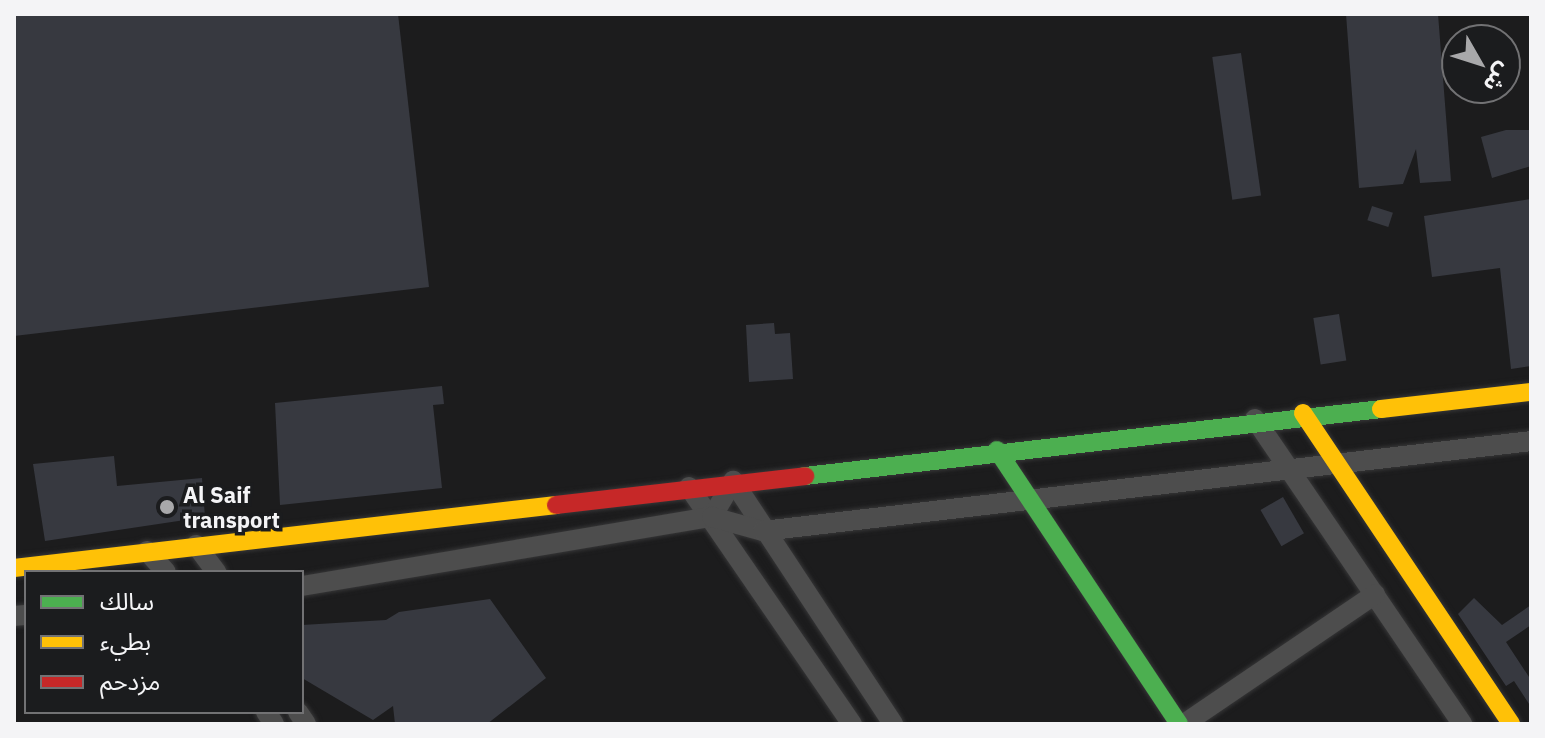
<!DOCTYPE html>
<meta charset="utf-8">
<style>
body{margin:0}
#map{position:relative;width:1545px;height:738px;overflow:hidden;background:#1c1c1d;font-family:"IBM Plex Sans","Noto Sans Arabic",sans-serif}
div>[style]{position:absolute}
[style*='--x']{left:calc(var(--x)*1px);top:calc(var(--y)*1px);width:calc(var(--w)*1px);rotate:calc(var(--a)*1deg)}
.building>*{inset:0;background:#373940;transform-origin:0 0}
.roads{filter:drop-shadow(0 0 2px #363637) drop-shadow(0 0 2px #363637)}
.street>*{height:20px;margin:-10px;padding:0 10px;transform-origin:10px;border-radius:10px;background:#4d4d4d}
.fast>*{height:18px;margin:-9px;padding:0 9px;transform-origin:9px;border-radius:9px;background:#4caf50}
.slow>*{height:18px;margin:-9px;padding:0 9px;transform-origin:9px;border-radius:9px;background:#ffc107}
.jam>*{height:18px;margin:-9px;padding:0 9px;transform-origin:9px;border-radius:9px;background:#c62828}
.dots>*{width:22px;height:22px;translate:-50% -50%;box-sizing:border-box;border:4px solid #1b1c1e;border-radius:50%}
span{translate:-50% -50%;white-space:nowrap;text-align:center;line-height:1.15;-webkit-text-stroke:7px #1b1c1e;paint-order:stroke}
.poi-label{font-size:22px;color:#f4f4f6;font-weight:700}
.left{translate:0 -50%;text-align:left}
.frame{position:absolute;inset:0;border:16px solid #f4f4f6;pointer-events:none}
.legend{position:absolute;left:24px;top:570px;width:280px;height:144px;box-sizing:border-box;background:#1b1c1e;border:2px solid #727274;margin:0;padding:10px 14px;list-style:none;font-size:24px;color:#f4f4f6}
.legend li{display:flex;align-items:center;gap:16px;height:40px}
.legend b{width:40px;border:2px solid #727274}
.north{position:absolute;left:1441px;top:24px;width:80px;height:80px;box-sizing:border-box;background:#1b1c1e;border:2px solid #727274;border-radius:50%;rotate:129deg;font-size:22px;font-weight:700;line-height:32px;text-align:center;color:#f4f4f6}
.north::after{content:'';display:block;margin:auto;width:28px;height:36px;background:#a8a8aa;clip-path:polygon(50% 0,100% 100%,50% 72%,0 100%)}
</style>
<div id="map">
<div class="building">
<i style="clip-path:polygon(14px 14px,398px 14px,429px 287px,14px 336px)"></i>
<i style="clip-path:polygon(1346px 14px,1438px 14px,1451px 181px,1420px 183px,1416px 149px,1403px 184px,1359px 188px)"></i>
<i style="left:1241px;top:53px;width:144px;height:29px;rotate:82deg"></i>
<i style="clip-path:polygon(1506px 130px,1531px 130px,1531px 166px,1492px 178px,1481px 137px)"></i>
<i style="clip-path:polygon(1531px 199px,1531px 366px,1511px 369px,1500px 268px,1432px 277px,1424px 216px)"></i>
<i style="left:1372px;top:206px;width:22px;height:15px;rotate:18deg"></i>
<i style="left:1339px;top:314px;width:47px;height:26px;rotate:81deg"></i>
<i style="clip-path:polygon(774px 323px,775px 334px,790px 333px,793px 379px,749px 382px,746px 325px)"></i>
<i style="clip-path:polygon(442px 386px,444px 404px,433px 405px,442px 488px,280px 505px,275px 403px)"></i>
<i style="clip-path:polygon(114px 456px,117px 486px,202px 478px,205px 517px,45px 541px,33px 464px)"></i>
<i style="left:1283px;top:497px;width:42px;height:26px;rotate:60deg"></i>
<i style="clip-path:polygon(1474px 598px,1502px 625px,1531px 605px,1531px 625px,1506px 642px,1531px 680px,1531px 707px,1514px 681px,1506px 686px,1458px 614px)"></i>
<i style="clip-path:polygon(490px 599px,546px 678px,487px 724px,395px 724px,393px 706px,373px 720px,302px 678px,302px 625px,386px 620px,399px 612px)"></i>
</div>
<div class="roads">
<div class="street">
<i style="--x:1255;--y:419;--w:369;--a:55.8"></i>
<i style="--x:689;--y:487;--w:288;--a:55.5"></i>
<i style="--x:712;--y:517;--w:42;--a:-59.7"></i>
<i style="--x:733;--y:481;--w:291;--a:56.6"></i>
<i style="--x:196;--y:545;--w:34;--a:53"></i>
<i style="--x:147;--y:551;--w:28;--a:48"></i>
<i style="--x:302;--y:586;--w:416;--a:-9.6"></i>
<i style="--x:712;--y:517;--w:53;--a:15.4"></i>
<i style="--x:763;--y:531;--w:773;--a:-6.68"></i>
<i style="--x:14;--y:616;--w:12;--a:-5"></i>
<i style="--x:266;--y:712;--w:14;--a:56"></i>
<i style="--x:298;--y:712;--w:14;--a:56"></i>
<i style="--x:1184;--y:724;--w:231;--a:-34.2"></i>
</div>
<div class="fast">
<i style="--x:997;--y:450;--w:329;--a:56.4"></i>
<i style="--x:805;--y:476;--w:580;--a:-6.63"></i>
</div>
<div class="slow">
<i style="--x:1381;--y:409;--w:151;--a:-6.5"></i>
<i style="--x:1303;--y:413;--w:374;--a:56.2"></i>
<i style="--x:14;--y:568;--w:546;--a:-6.63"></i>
</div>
<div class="jam">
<i style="--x:556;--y:505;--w:251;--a:-6.6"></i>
</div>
</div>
<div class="dots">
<i style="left:167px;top:507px;background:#a8a8aa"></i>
</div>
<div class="poi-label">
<span class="left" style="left:183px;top:507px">Al Saif<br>transport</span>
</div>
<div class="frame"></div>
<ul class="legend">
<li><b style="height:10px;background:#4caf50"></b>سالك</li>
<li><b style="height:10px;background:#ffc107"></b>بطيء</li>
<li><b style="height:10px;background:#c62828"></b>مزدحم</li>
</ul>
<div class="north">ش</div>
</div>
